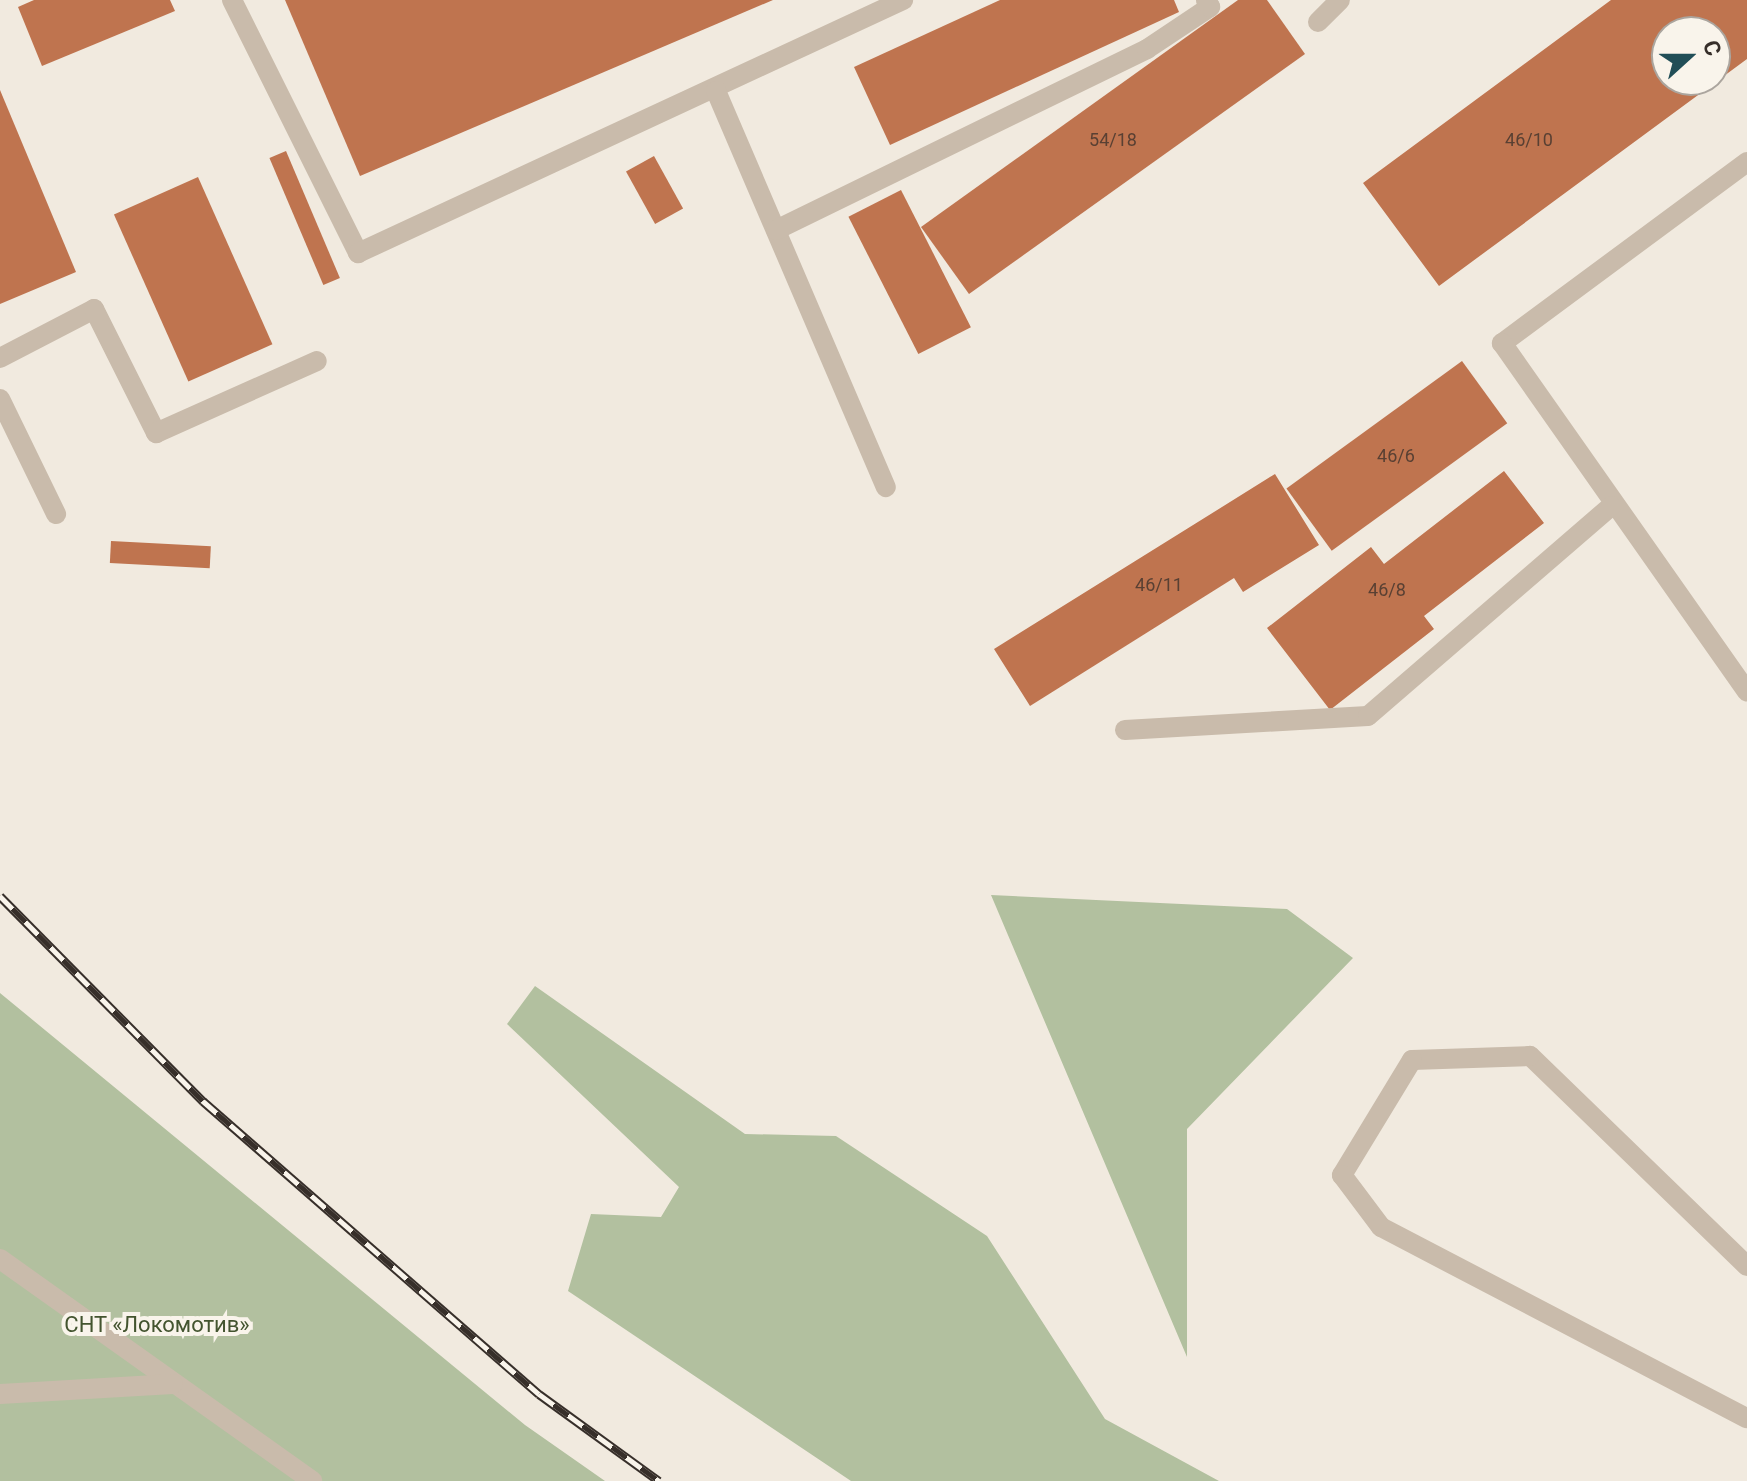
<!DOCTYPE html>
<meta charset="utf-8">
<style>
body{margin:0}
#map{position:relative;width:1747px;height:1481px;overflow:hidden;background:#f1eadf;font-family:Roboto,sans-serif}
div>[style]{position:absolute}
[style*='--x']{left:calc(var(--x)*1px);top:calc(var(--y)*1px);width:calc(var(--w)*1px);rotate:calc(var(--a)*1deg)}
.green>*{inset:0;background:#b2c09f}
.building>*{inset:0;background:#bf744f;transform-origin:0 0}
.minor>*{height:20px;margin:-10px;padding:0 10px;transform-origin:10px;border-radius:10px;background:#c9bbab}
.rail>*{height:9px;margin-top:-4.5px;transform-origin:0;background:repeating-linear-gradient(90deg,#f9f4eb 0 18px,#372f2a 0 36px);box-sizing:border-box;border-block:2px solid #372f2a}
span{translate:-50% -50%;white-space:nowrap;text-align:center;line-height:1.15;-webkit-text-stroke:8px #f9f4eb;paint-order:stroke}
.number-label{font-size:18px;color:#594033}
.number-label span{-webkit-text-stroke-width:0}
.park-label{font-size:22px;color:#43542f}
.north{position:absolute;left:1651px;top:16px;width:80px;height:80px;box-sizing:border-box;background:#f9f4eb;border:2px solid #aba59e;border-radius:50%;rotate:69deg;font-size:22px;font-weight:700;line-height:32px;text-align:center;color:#372f2a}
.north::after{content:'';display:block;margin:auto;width:28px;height:36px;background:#214e57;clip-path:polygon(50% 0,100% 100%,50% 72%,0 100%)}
</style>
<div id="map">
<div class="green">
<i style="clip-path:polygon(991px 895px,1287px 909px,1353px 958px,1187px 1129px,1187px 1357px)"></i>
<i style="clip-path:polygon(535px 986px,745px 1134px,836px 1136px,987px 1236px,1105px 1419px,1219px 1481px,851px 1481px,568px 1291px,591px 1214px,661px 1217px,679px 1187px,507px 1024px)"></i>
<i style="clip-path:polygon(0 993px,525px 1425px,605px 1481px,0 1481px)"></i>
</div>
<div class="building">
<i style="clip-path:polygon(34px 0,170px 0,175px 11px,42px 66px,18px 7px)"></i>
<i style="clip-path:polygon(285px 0,773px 0,360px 176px)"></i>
<i style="clip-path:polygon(1000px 0,1174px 0,1179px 12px,890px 145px,854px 67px)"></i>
<i style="clip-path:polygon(1238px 0,1267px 0,1305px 54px,969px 294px,921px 227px)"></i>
<i style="clip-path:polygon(evenodd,1611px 0,1747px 0,1747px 59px,1439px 286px,1363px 183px,1611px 0,1667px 32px,1715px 32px,1715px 80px,1667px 80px,1667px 32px)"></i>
<i style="clip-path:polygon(0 90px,76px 272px,0 304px)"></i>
<i style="left:286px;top:151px;width:138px;height:18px;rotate:67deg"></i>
<i style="left:654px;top:156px;width:60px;height:32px;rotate:61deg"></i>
<i style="left:198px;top:177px;width:183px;height:92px;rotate:66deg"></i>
<i style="left:901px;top:190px;width:154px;height:59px;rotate:63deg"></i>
<i style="left:1462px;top:361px;width:77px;height:217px;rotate:54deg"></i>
<i style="clip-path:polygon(1504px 471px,1544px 523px,1424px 616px,1434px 629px,1330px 710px,1267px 628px,1371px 547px,1384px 564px)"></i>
<i style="clip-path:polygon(1275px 474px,1319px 545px,1243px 592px,1234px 578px,1030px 706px,994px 649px)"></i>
<i style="left:111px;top:541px;width:100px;height:22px;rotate:3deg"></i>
</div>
<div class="minor">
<i style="--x:232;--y:0;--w:283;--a:63.5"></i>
<i style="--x:358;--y:253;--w:601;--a:-24.9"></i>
<i style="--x:1318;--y:22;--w:31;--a:-45"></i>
<i style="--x:716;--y:91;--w:431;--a:66.8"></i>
<i style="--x:1747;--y:162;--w:305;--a:143.5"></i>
<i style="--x:1502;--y:343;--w:426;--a:54.9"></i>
<i style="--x:776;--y:230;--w:413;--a:-26"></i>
<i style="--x:1147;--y:49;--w:76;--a:-33.7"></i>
<i style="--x:1210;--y:7;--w:8;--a:-120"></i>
<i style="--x:0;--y:358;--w:106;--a:-27.5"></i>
<i style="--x:94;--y:309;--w:139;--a:63.4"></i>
<i style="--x:156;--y:433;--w:176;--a:-24.1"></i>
<i style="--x:0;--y:399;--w:128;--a:64"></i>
<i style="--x:1125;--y:730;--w:243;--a:-3.3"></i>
<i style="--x:1368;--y:716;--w:321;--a:-40.8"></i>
<i style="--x:0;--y:1259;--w:383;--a:35.4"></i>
<i style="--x:1747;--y:1266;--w:302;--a:-135.9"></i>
<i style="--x:1530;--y:1056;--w:118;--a:178.1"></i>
<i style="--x:1412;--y:1060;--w:135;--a:121.3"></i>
<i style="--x:1342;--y:1175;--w:65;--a:53.1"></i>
<i style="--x:1381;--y:1227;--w:413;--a:27.6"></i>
<i style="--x:0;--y:1394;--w:173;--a:-3.3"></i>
</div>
<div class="rail">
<i style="--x:0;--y:896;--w:289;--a:45.3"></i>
<i style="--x:203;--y:1101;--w:446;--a:41.1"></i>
<i style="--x:539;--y:1394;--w:148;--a:35.9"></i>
</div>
<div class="number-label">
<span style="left:1113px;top:140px">54/18</span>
<span style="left:1529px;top:140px">46/10</span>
<span style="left:1396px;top:456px">46/6</span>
<span style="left:1159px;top:585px">46/11</span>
<span style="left:1387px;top:590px">46/8</span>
</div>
<div class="park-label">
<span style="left:157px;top:1325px">СНТ «Локомотив»</span>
</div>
<div class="north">С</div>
</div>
